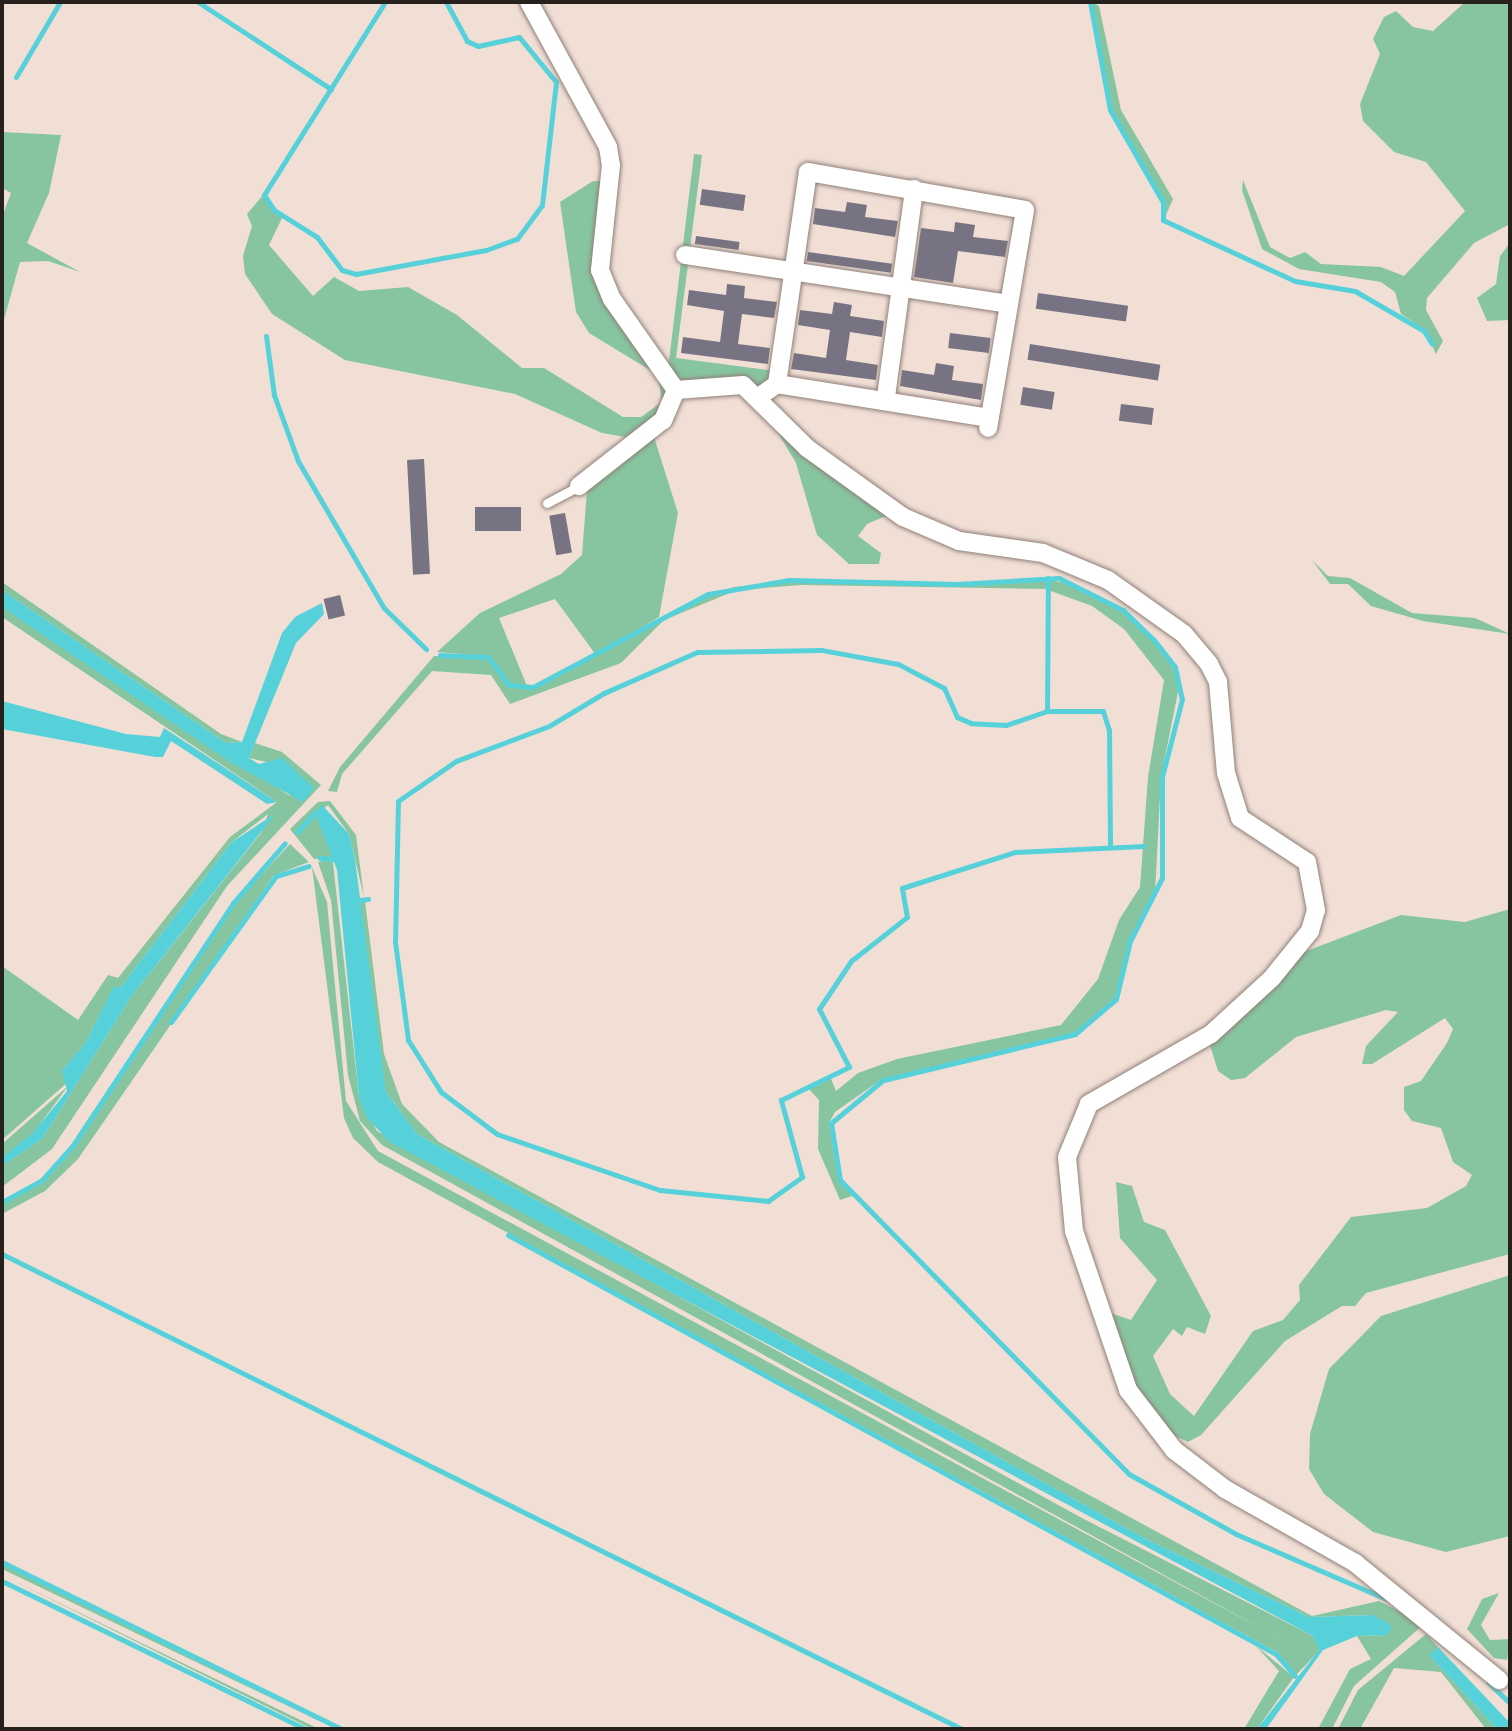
<!DOCTYPE html>
<style>
body{margin:0}
#map{position:relative;width:1512px;height:1731px;overflow:hidden;background:#f1dfd6;font-family:Manrope,sans-serif}
div>[style]{position:absolute}
[style*='--x']{left:calc(var(--x)*1px);top:calc(var(--y)*1px);width:calc(var(--w)*1px);rotate:calc(var(--a)*1deg)}
.green>*{inset:0;background:#87c5a0}
.water>*{inset:0;background:#57d1d9}
.stream>*{height:5px;margin:-2.5px;padding:0 2.5px;transform-origin:2.5px;border-radius:2.5px;background:#57d1d9}
.building>*{inset:0;background:#787382;transform-origin:0 0}
.roads{filter:drop-shadow(0 0 2px #908078) drop-shadow(0 0 2px #908078)}
.lane>*{height:9px;margin:-4.5px;padding:0 4.5px;transform-origin:4.5px;border-radius:4.5px;background:#fff}
.street>*{height:18px;margin:-9px;padding:0 9px;transform-origin:9px;border-radius:9px;background:#fff}
span{translate:-50% -50%;white-space:nowrap;text-align:center;line-height:1.15;-webkit-text-stroke:7px #fff;paint-order:stroke}
.frame{position:absolute;inset:0;border:4px solid #27211d;pointer-events:none}
</style>
<div id="map">
<div class="green">
<i style="clip-path:polygon(1091px 2px,1099px 6px,1121px 110px,1173px 199px,1164px 219px,1165px 202px,1112px 110px)"></i>
<i style="clip-path:polygon(1465px 2px,1510px 2px,1510px 224px,1474px 243px,1427px 298px,1426px 310px,1443px 341px,1436px 354px,1425px 330px,1401px 314px,1395px 292px,1381px 282px,1299px 269px,1262px 249px,1242px 190px,1243px 180px,1270px 247px,1290px 258px,1305px 252px,1321px 264px,1381px 267px,1404px 276px,1465px 211px,1426px 162px,1394px 152px,1363px 121px,1360px 104px,1380px 54px,1373px 39px,1384px 17px,1396px 11px,1413px 27px,1433px 31px)"></i>
<i style="clip-path:polygon(2px 132px,61px 135px,49px 193px,27px 243px,80px 272px,48px 261px,20px 262px,2px 327px,2px 217px,11px 193px,2px 188px)"></i>
<i style="clip-path:polygon(694px 154px,702px 155px,676px 358px,775px 371px,761px 390px,730px 377px,676px 381px,668px 369px)"></i>
<i style="clip-path:polygon(593px 181px,605px 181px,595px 251px,666px 381px,667px 405px,631px 438px,602px 433px,515px 394px,345px 360px,272px 314px,245px 274px,243px 256px,252px 226px,247px 214px,263px 195px,283px 216px,269px 245px,313px 296px,334px 277px,359px 291px,408px 287px,457px 315px,522px 368px,544px 368px,623px 417px,641px 417px,662px 402px,658px 375px,589px 333px,576px 312px,560px 202px)"></i>
<i style="clip-path:polygon(1510px 243px,1510px 320px,1487px 321px,1477px 298px,1496px 284px,1500px 256px)"></i>
<i style="clip-path:polygon(776px 429px,893px 513px,867px 524px,858px 536px,881px 553px,879px 564px,849px 564px,817px 535px,796px 463px)"></i>
<i style="clip-path:polygon(654px 437px,678px 513px,659px 617px,596px 655px,555px 599px,499px 618px,527px 686px,510px 684px,489px 656px,437px 652px,480px 613px,561px 574px,582px 555px,587px 490px)"></i>
<i style="clip-path:polygon(1312px 560px,1328px 576px,1350px 578px,1412px 613px,1475px 618px,1510px 634px,1423px 621px,1371px 606px,1348px 584px,1330px 584px)"></i>
<i style="clip-path:polygon(1047px 580px,1046px 589px,802px 585px,737px 590px,664px 620px,621px 663px,510px 704px,491px 675px,432px 671px,342px 774px,337px 792px,328px 791px,340px 767px,434px 656px,488px 658px,509px 686px,534px 689px,690px 604px,734px 587px,789px 581px,957px 586px)"></i>
<i style="clip-path:polygon(1049px 580px,1076px 585px,1123px 611px,1165px 653px,1180px 682px,1161px 777px,1155px 894px,1129px 941px,1115px 999px,1075px 1033px,882px 1079px,835px 1112px,829px 1123px,836px 1166px,852px 1196px,840px 1200px,818px 1149px,819px 1100px,809px 1089px,831px 1079px,836px 1091px,858px 1073px,897px 1059px,1061px 1025px,1098px 979px,1119px 920px,1140px 887px,1148px 777px,1164px 680px,1124px 629px,1092px 606px,1048px 590px)"></i>
<i style="clip-path:polygon(2px 582px,221px 734px,242px 742px,226px 743px,2px 590px)"></i>
<i style="clip-path:polygon(2px 607px,290px 796px,271px 763px,249px 758px,255px 743px,282px 752px,321px 785px,227px 886px,52px 1149px,2px 1187px,2px 1166px,42px 1139px,131px 997px,261px 833px,268px 814px,232px 842px,120px 988px,114px 987px,86px 1042px,62px 1071px,68px 1082px,2px 1140px,2px 966px,78px 1020px,108px 975px,118px 978px,230px 837px,277px 802px,2px 617px)"></i>
<i style="clip-path:polygon(330px 801px,356px 835px,364px 897px,349px 834px,328px 805px,295px 830px,317px 815px,331px 845px,359px 1097px,377px 1131px,1080px 1517px,1313px 1636px,1320px 1650px,1296px 1675px,1277px 1652px,378px 1162px,353px 1138px,344px 1118px,312px 867px,327px 902px,346px 1101px,378px 1151px,1284px 1641px,382px 1145px,360px 1121px,348px 1075px,331px 900px,318px 862px,332px 859px,314px 859px,290px 829px,318px 802px)"></i>
<i style="clip-path:polygon(290px 844px,309px 862px,274px 875px,78px 1159px,45px 1191px,2px 1214px,2px 1204px,45px 1181px,76px 1144px,236px 902px)"></i>
<i style="clip-path:polygon(365px 901px,384px 1054px,402px 1104px,439px 1142px,1312px 1616px,1379px 1601px,1424px 1624px,1354px 1686px,1332px 1729px,1318px 1729px,1350px 1669px,1371px 1659px,1357px 1636px,1387px 1635px,1373px 1615px,1309px 1617px,1146px 1539px,417px 1134px,386px 1092px,367px 979px,360px 902px)"></i>
<i style="clip-path:polygon(1510px 909px,1510px 1254px,1366px 1293px,1355px 1306px,1342px 1306px,1285px 1341px,1201px 1435px,1188px 1442px,1167px 1432px,1141px 1402px,1105px 1311px,1131px 1320px,1157px 1280px,1120px 1238px,1116px 1182px,1132px 1186px,1144px 1222px,1165px 1230px,1211px 1316px,1205px 1334px,1187px 1327px,1182px 1336px,1173px 1329px,1153px 1356px,1170px 1394px,1194px 1416px,1253px 1331px,1283px 1320px,1300px 1300px,1299px 1285px,1351px 1217px,1427px 1208px,1466px 1186px,1472px 1175px,1453px 1162px,1441px 1128px,1412px 1121px,1404px 1110px,1404px 1087px,1421px 1081px,1447px 1043px,1453px 1029px,1445px 1018px,1372px 1064px,1362px 1064px,1366px 1046px,1398px 1012px,1386px 1010px,1296px 1037px,1245px 1078px,1231px 1080px,1218px 1071px,1209px 1042px,1296px 955px,1401px 915px,1465px 922px)"></i>
<i style="clip-path:polygon(68px 1086px,32px 1135px,2px 1158px,2px 1144px)"></i>
<i style="clip-path:polygon(1510px 1275px,1510px 1536px,1446px 1552px,1373px 1532px,1324px 1494px,1309px 1469px,1310px 1434px,1329px 1369px,1381px 1316px)"></i>
<i style="clip-path:polygon(2px 1564px,287px 1705px,336px 1729px,2px 1569px)"></i>
<i style="clip-path:polygon(2px 1575px,166px 1655px,319px 1729px,312px 1729px)"></i>
<i style="clip-path:polygon(1499px 1593px,1481px 1625px,1490px 1640px,1510px 1639px,1507px 1660px,1494px 1658px,1467px 1629px,1482px 1599px)"></i>
<i style="clip-path:polygon(1426px 1634px,1438px 1647px,1430px 1656px,1497px 1729px,1486px 1729px,1441px 1672px,1394px 1668px,1360px 1729px,1338px 1729px,1358px 1690px)"></i>
<i style="clip-path:polygon(1256px 1646px,1294px 1677px,1257px 1729px,1244px 1729px,1279px 1671px)"></i>
</div>
<div class="water">
<i style="clip-path:polygon(2px 590px,226px 743px,242px 742px,282px 633px,295px 617px,322px 603px,324px 614px,296px 643px,249px 758px,259px 764px,282px 758px,314px 788px,303px 802px,230px 762px,2px 607px)"></i>
<i style="clip-path:polygon(2px 701px,126px 734px,160px 737px,164px 728px,277px 802px,267px 804px,171px 741px,163px 757px,155px 757px,2px 729px)"></i>
<i style="clip-path:polygon(322px 805px,349px 834px,355px 860px,386px 1092px,417px 1134px,1146px 1539px,1309px 1617px,1373px 1615px,1392px 1626px,1387px 1635px,1357px 1636px,1323px 1650px,1266px 1729px,1257px 1729px,1319px 1650px,1313px 1636px,390px 1142px,367px 1118px,359px 1097px,337px 870px,315px 813px)"></i>
<i style="clip-path:polygon(276px 813px,131px 997px,42px 1139px,2px 1166px,2px 1158px,32px 1134px,67px 1091px,62px 1071px,86px 1042px,114px 986px,120px 988px,232px 842px)"></i>
<i style="clip-path:polygon(1438px 1647px,1510px 1723px,1510px 1729px,1497px 1729px,1429px 1655px)"></i>
</div>
<div class="stream">
<i style="--x:198;--y:2;--w:159;--a:33.2"></i>
<i style="--x:385;--y:2;--w:228;--a:122.1"></i>
<i style="--x:264;--y:195;--w:18;--a:56"></i>
<i style="--x:274;--y:210;--w:51;--a:32.1"></i>
<i style="--x:317;--y:237;--w:41;--a:52.9"></i>
<i style="--x:342;--y:270;--w:15;--a:16"></i>
<i style="--x:356;--y:274;--w:132;--a:-10.5"></i>
<i style="--x:486;--y:250;--w:33;--a:-20"></i>
<i style="--x:517;--y:239;--w:42;--a:-53.7"></i>
<i style="--x:542;--y:205;--w:124;--a:-83.5"></i>
<i style="--x:556;--y:82;--w:58;--a:-129.4"></i>
<i style="--x:519;--y:37;--w:42;--a:167.6"></i>
<i style="--x:478;--y:46;--w:12;--a:-156"></i>
<i style="--x:467;--y:41;--w:44;--a:-118.3"></i>
<i style="--x:1090;--y:2;--w:110;--a:79.5"></i>
<i style="--x:1110;--y:110;--w:106;--a:60.1"></i>
<i style="--x:1163;--y:202;--w:18;--a:90"></i>
<i style="--x:1163;--y:220;--w:145;--a:24.8"></i>
<i style="--x:1295;--y:281;--w:61;--a:9.5"></i>
<i style="--x:1355;--y:291;--w:80;--a:30.1"></i>
<i style="--x:1424;--y:331;--w:15;--a:58"></i>
<i style="--x:16;--y:77;--w:87;--a:-59.6"></i>
<i style="--x:266;--y:336;--w:60;--a:82.3"></i>
<i style="--x:274;--y:395;--w:70;--a:70"></i>
<i style="--x:298;--y:461;--w:170;--a:59.7"></i>
<i style="--x:384;--y:608;--w:59;--a:44.3"></i>
<i style="--x:440;--y:655;--w:48;--a:2.4"></i>
<i style="--x:488;--y:657;--w:35;--a:53"></i>
<i style="--x:509;--y:685;--w:24;--a:5"></i>
<i style="--x:533;--y:687;--w:198;--a:-28"></i>
<i style="--x:708;--y:594;--w:82;--a:-9.8"></i>
<i style="--x:789;--y:580;--w:168;--a:1.4"></i>
<i style="--x:957;--y:584;--w:102;--a:-3.4"></i>
<i style="--x:1059;--y:578;--w:72;--a:26.6"></i>
<i style="--x:1123;--y:610;--w:43;--a:44.1"></i>
<i style="--x:1154;--y:640;--w:34;--a:52"></i>
<i style="--x:1175;--y:667;--w:33;--a:78"></i>
<i style="--x:1182;--y:699;--w:81;--a:104.4"></i>
<i style="--x:1162;--y:777;--w:101;--a:90"></i>
<i style="--x:1162;--y:878;--w:71;--a:116.9"></i>
<i style="--x:1130;--y:941;--w:60;--a:103.6"></i>
<i style="--x:1116;--y:999;--w:54;--a:139.5"></i>
<i style="--x:1075;--y:1034;--w:197;--a:166.5"></i>
<i style="--x:883;--y:1080;--w:67;--a:140.4"></i>
<i style="--x:831;--y:1123;--w:58;--a:81"></i>
<i style="--x:840;--y:1180;--w:412;--a:45.5"></i>
<i style="--x:1129;--y:1474;--w:123;--a:29.3"></i>
<i style="--x:1236;--y:1534;--w:163;--a:23.4"></i>
<i style="--x:1047;--y:711;--w:133;--a:-89.6"></i>
<i style="--x:297;--y:832;--w:26;--a:-47"></i>
<i style="--x:1110;--y:844;--w:114;--a:-90.5"></i>
<i style="--x:1109;--y:730;--w:20;--a:-108"></i>
<i style="--x:1103;--y:711;--w:56;--a:180"></i>
<i style="--x:1047;--y:711;--w:43;--a:161.1"></i>
<i style="--x:1006;--y:725;--w:35;--a:-177"></i>
<i style="--x:971;--y:723;--w:15;--a:-157"></i>
<i style="--x:957;--y:717;--w:32;--a:-114"></i>
<i style="--x:944;--y:688;--w:52;--a:-152.4"></i>
<i style="--x:898;--y:664;--w:77;--a:-169.6"></i>
<i style="--x:822;--y:650;--w:125;--a:179.1"></i>
<i style="--x:697;--y:652;--w:102;--a:156.2"></i>
<i style="--x:604;--y:693;--w:64;--a:149"></i>
<i style="--x:549;--y:726;--w:99;--a:159.4"></i>
<i style="--x:456;--y:761;--w:70;--a:145.4"></i>
<i style="--x:398;--y:801;--w:141;--a:91.2"></i>
<i style="--x:395;--y:942;--w:99;--a:82.4"></i>
<i style="--x:408;--y:1040;--w:62;--a:57.6"></i>
<i style="--x:441;--y:1092;--w:70;--a:36.9"></i>
<i style="--x:497;--y:1134;--w:172;--a:19"></i>
<i style="--x:660;--y:1190;--w:109;--a:5.8"></i>
<i style="--x:768;--y:1201;--w:42;--a:-35.2"></i>
<i style="--x:802;--y:1177;--w:80;--a:-105.3"></i>
<i style="--x:781;--y:1100;--w:76;--a:-25.9"></i>
<i style="--x:849;--y:1067;--w:65;--a:-117.3"></i>
<i style="--x:819;--y:1009;--w:58;--a:-56.3"></i>
<i style="--x:851;--y:961;--w:71;--a:-38.2"></i>
<i style="--x:907;--y:917;--w:29;--a:-100"></i>
<i style="--x:902;--y:888;--w:119;--a:-17.7"></i>
<i style="--x:1015;--y:852;--w:129;--a:-2.7"></i>
<i style="--x:320;--y:858;--w:15;--a:4"></i>
<i style="--x:360;--y:900;--w:8;--a:-7"></i>
<i style="--x:171;--y:1022;--w:180;--a:-54.3"></i>
<i style="--x:276;--y:876;--w:34;--a:-17"></i>
<i style="--x:2;--y:1202;--w:46;--a:-28.8"></i>
<i style="--x:42;--y:1180;--w:47;--a:-48.5"></i>
<i style="--x:73;--y:1145;--w:290;--a:-56.5"></i>
<i style="--x:233;--y:903;--w:79;--a:-49.1"></i>
<i style="--x:508;--y:1235;--w:875;--a:28.62"></i>
<i style="--x:1276;--y:1654;--w:29;--a:49"></i>
<i style="--x:2;--y:1254;--w:1071;--a:26.33"></i>
<i style="--x:2;--y:1562;--w:379;--a:26.2"></i>
<i style="--x:2;--y:1581;--w:338;--a:26"></i>
<i style="--x:1488;--y:1682;--w:30;--a:44"></i>
</div>
<div class="building">
<i style="left:702px;top:189px;width:44px;height:16px;rotate:8deg"></i>
<i style="clip-path:polygon(847px 202px,867px 205px,865px 217px,898px 221px,895px 237px,813px 224px,815px 208px,845px 212px)"></i>
<i style="clip-path:polygon(955px 222px,975px 225px,973px 237px,1008px 241px,1005px 257px,958px 251px,953px 283px,914px 277px,921px 228px,954px 232px)"></i>
<i style="left:696px;top:236px;width:44px;height:8px;rotate:8deg"></i>
<i style="left:808px;top:252px;width:85px;height:9px;rotate:8deg"></i>
<i style="clip-path:polygon(727px 284px,745px 286px,744px 298px,777px 302px,774px 318px,742px 314px,738px 344px,770px 348px,768px 364px,681px 353px,683px 337px,720px 342px,724px 311px,687px 305px,689px 290px,726px 295px)"></i>
<i style="left:1038px;top:293px;width:91px;height:16px;rotate:8deg"></i>
<i style="clip-path:polygon(834px 302px,852px 305px,850px 316px,884px 321px,882px 337px,850px 332px,846px 360px,878px 365px,876px 380px,791px 369px,794px 353px,826px 358px,830px 330px,798px 325px,800px 310px,832px 314px)"></i>
<i style="left:950px;top:333px;width:41px;height:15px;rotate:7deg"></i>
<i style="left:1030px;top:344px;width:132px;height:16px;rotate:9deg"></i>
<i style="clip-path:polygon(936px 363px,954px 366px,952px 380px,983px 384px,981px 400px,900px 386px,902px 370px,934px 375px)"></i>
<i style="left:1023px;top:387px;width:32px;height:18px;rotate:9deg"></i>
<i style="left:1121px;top:404px;width:33px;height:17px;rotate:7deg"></i>
<i style="left:424px;top:459px;width:115px;height:17px;rotate:87deg"></i>
<i style="left:521px;top:507px;width:24px;height:46px;rotate:90deg"></i>
<i style="left:565px;top:513px;width:40px;height:16px;rotate:80deg"></i>
<i style="left:340px;top:595px;width:21px;height:17px;rotate:76deg"></i>
</div>
<div class="roads">
<div class="lane">
<i style="--x:547;--y:503;--w:36;--a:-28"></i>
</div>
<div class="street">
<i style="--x:529;--y:2;--w:165;--a:61.4"></i>
<i style="--x:608;--y:147;--w:18;--a:81"></i>
<i style="--x:611;--y:165;--w:106;--a:96"></i>
<i style="--x:600;--y:270;--w:31;--a:68"></i>
<i style="--x:612;--y:299;--w:111;--a:54.9"></i>
<i style="--x:676;--y:390;--w:33;--a:113"></i>
<i style="--x:663;--y:420;--w:107;--a:141.8"></i>
<i style="--x:685;--y:255;--w:323;--a:8.6"></i>
<i style="--x:777;--y:384;--w:215;--a:9.1"></i>
<i style="--x:676;--y:390;--w:67;--a:-4.3"></i>
<i style="--x:743;--y:385;--w:90;--a:44.5"></i>
<i style="--x:807;--y:448;--w:118;--a:35.7"></i>
<i style="--x:903;--y:517;--w:61;--a:23.2"></i>
<i style="--x:959;--y:541;--w:85;--a:8.1"></i>
<i style="--x:1043;--y:553;--w:70;--a:22.6"></i>
<i style="--x:1108;--y:580;--w:93;--a:35.4"></i>
<i style="--x:1184;--y:634;--w:39;--a:50"></i>
<i style="--x:1209;--y:664;--w:20;--a:63"></i>
<i style="--x:1218;--y:682;--w:91;--a:85"></i>
<i style="--x:1226;--y:773;--w:47;--a:72.7"></i>
<i style="--x:1240;--y:818;--w:80;--a:33.3"></i>
<i style="--x:1307;--y:862;--w:49;--a:79.4"></i>
<i style="--x:1316;--y:910;--w:22;--a:106"></i>
<i style="--x:1310;--y:931;--w:60;--a:129"></i>
<i style="--x:1272;--y:978;--w:83;--a:137.4"></i>
<i style="--x:1211;--y:1034;--w:141;--a:150.2"></i>
<i style="--x:1089;--y:1104;--w:57;--a:112.5"></i>
<i style="--x:1067;--y:1157;--w:74;--a:84.6"></i>
<i style="--x:1074;--y:1231;--w:168;--a:71.2"></i>
<i style="--x:1128;--y:1390;--w:76;--a:52.5"></i>
<i style="--x:1174;--y:1450;--w:64;--a:37.4"></i>
<i style="--x:1225;--y:1489;--w:150;--a:29.6"></i>
<i style="--x:1355;--y:1563;--w:186;--a:39.1"></i>
<i style="--x:760;--y:396;--w:21;--a:-35"></i>
<i style="--x:777;--y:384;--w:214;--a:-81.7"></i>
<i style="--x:808;--y:172;--w:220;--a:9.9"></i>
<i style="--x:1025;--y:210;--w:221;--a:99.6"></i>
<i style="--x:886;--y:397;--w:210;--a:-82.3"></i>
</div>
</div>
<div class="frame"></div>
</div>
